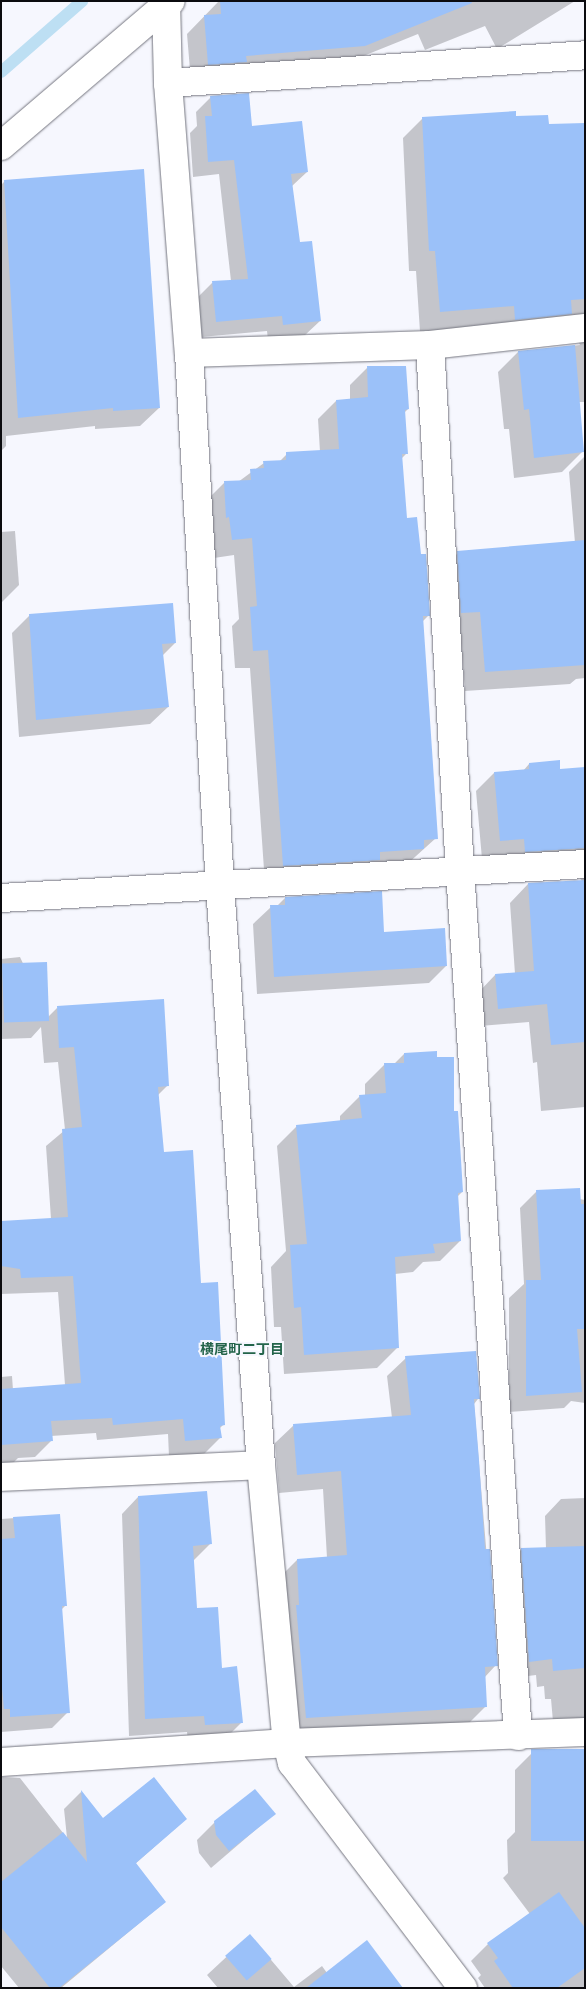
<!DOCTYPE html>
<meta charset="utf-8">
<style>
body{margin:0}
#map{position:relative;width:586px;height:1989px;overflow:hidden;background:#f6f7fe;font-family:"Nunito Sans","Noto Sans JP",sans-serif}
div>[style]{position:absolute}
[style*='--x']{left:calc(var(--x)*1px);top:calc(var(--y)*1px);width:calc(var(--w)*1px);rotate:calc(var(--a)*1deg)}
.shadow>*{inset:0;background:#0003}
.stream>*{height:12px;margin:-6px;padding:0 6px;transform-origin:6px;border-radius:6px;background:#bddff3}
.building>*{inset:0;background:#9bc1f9;transform-origin:0 0}
.roads{filter:drop-shadow(0 0 1px #74757f) drop-shadow(0 0 1px #74757f)}
.minor>*{height:28px;margin:-14px;padding:0 14px;transform-origin:14px;border-radius:14px;background:#fff}
span{translate:-50% -50%;white-space:nowrap;text-align:center;line-height:1.15;-webkit-text-stroke:4px #f6f7fe;paint-order:stroke}
.neighbourhood-label{font-size:14px;color:#23644a;font-weight:700}
.frame{position:absolute;inset:0;border:2px solid #0b0b0f;pointer-events:none}
</style>
<div id="map">
<div class="shadow">
<i style="clip-path:polygon(219px 1px,575px 1px,497px 49px,485px 26px,425px 50px,418px 34px,346px 63px,191px 82px,187px 34px)"></i>
<i style="clip-path:polygon(211px 97px,307px 172px,292px 186px,299px 244px,320px 321px,304px 336px,268px 340px,267px 331px,201px 337px,197px 298px,212px 283px,231px 281px,219px 174px,193px 177px,190px 133px,197px 126px,196px 112px)"></i>
<i style="clip-path:polygon(515px 117px,548px 125px,585px 124px,585px 402px,578px 402px,582px 452px,562px 472px,514px 478px,509px 429px,504px 429px,498px 372px,518px 352px,580px 345px,577px 338px,420px 332px,416px 271px,409px 271px,403px 138px,423px 118px)"></i>
<i style="clip-path:polygon(5px 181px,159px 408px,140px 426px,95px 429px,95px 426px,6px 436px,6px 446px,1px 451px,1px 185px)"></i>
<i style="clip-path:polygon(368px 367px,408px 409px,404px 413px,406px 454px,401px 459px,406px 520px,429px 615px,422px 622px,436px 838px,405px 866px,265px 884px,250px 668px,235px 668px,232px 626px,239px 619px,234px 555px,214px 558px,206px 501px,224px 483px,238px 482px,264px 463px,279px 462px,287px 454px,320px 452px,318px 419px,336px 401px,350px 400px,350px 385px)"></i>
<i style="clip-path:polygon(585px 456px,585px 678px,576px 679px,570px 684px,465px 691px,460px 631px,438px 573px,458px 553px,575px 543px,569px 472px)"></i>
<i style="clip-path:polygon(15px 531px,19px 585px,1px 603px,1px 532px)"></i>
<i style="clip-path:polygon(30px 615px,175px 643px,162px 656px,168px 707px,150px 724px,19px 737px,12px 633px)"></i>
<i style="clip-path:polygon(529px 764px,559px 771px,585px 769px,585px 1107px,541px 1111px,537px 1062px,533px 1063px,529px 1022px,480px 1026px,477px 994px,495px 975px,515px 974px,510px 903px,528px 884px,582px 881px,573px 868px,482px 859px,476px 791px,494px 773px,523px 771px)"></i>
<i style="clip-path:polygon(285px 898px,383px 934px,446px 966px,429px 983px,257px 994px,253px 924px,271px 907px,277px 906px)"></i>
<i style="clip-path:polygon(20px 957px,48px 1017px,57px 1008px,168px 1085px,157px 1096px,163px 1154px,200px 1284px,223px 1425px,219px 1429px,220px 1438px,204px 1454px,169px 1457px,168px 1434px,97px 1440px,96px 1433px,51px 1436px,51px 1441px,35px 1457px,18px 1458px,10px 1466px,1px 1467px,1px 1377px,12px 1376px,13px 1390px,65px 1385px,58px 1292px,1px 1294px,1px 1222px,51px 1219px,46px 1146px,65px 1130px,58px 1062px,44px 1063px,41px 1027px,31px 1038px,1px 1039px,1px 959px)"></i>
<i style="clip-path:polygon(404px 1054px,453px 1112px,462px 1192px,457px 1197px,460px 1241px,440px 1261px,423px 1262px,413px 1272px,395px 1274px,398px 1347px,377px 1368px,284px 1374px,281px 1327px,274px 1327px,271px 1267px,286px 1251px,277px 1146px,297px 1126px,340px 1122px,340px 1116px,360px 1096px,365px 1096px,365px 1084px,385px 1064px,394px 1064px)"></i>
<i style="clip-path:polygon(537px 1191px,585px 1200px,585px 1403px,571px 1401px,564px 1408px,509px 1412px,509px 1298px,524px 1284px,520px 1208px)"></i>
<i style="clip-path:polygon(406px 1358px,478px 1399px,474px 1404px,496px 1665px,484px 1678px,486px 1706px,467px 1725px,287px 1736px,279px 1578px,297px 1560px,327px 1558px,323px 1489px,279px 1493px,275px 1443px,294px 1425px,392px 1418px,387px 1376px)"></i>
<i style="clip-path:polygon(138px 1497px,210px 1544px,193px 1561px,196px 1609px,242px 1722px,225px 1739px,188px 1742px,187px 1732px,129px 1736px,122px 1514px)"></i>
<i style="clip-path:polygon(585px 1498px,585px 1988px,485px 1988px,478px 1978px,481px 1975px,471px 1961px,488px 1944px,530px 1914px,503px 1878px,508px 1873px,507px 1840px,515px 1832px,515px 1770px,532px 1753px,585px 1749px,576px 1735px,554px 1733px,551px 1699px,545px 1699px,544px 1686px,537px 1687px,536px 1675px,512px 1678px,505px 1566px,522px 1549px,546px 1549px,545px 1516px,561px 1499px)"></i>
<i style="clip-path:polygon(59px 1515px,66px 1605px,61px 1610px,68px 1712px,52px 1728px,1px 1732px,1px 1519px)"></i>
<i style="clip-path:polygon(1px 1777px,20px 1778px,67px 1838px,64px 1809px,81px 1792px,103px 1820px,186px 1819px,135px 1864px,165px 1902px,61px 1988px,19px 1988px,1px 1966px)"></i>
<i style="clip-path:polygon(274px 1814px,211px 1868px,199px 1853px,197px 1840px,215px 1822px)"></i>
<i style="clip-path:polygon(250px 1935px,294px 1987px,322px 1966px,327px 1973px,401px 1988px,218px 1988px,207px 1975px)"></i>
</div>
<div class="stream">
<i style="--x:1;--y:72;--w:108;--a:-41.2"></i>
</div>
<div class="building">
<i style="clip-path:polygon(220px 1px,471px 1px,472px 3px,365px 46px,246px 56px,247px 62px,208px 65px,204px 15px,221px 14px)"></i>
<i style="clip-path:polygon(249px 93px,252px 126px,302px 121px,308px 172px,291px 174px,300px 242px,312px 241px,321px 321px,283px 325px,282px 316px,216px 322px,212px 281px,248px 279px,234px 160px,208px 162px,205px 116px,212px 116px,210px 96px)"></i>
<i style="clip-path:polygon(516px 111px,516px 116px,548px 115px,549px 124px,585px 123px,585px 299px,571px 300px,572px 314px,515px 320px,514px 306px,440px 312px,435px 251px,429px 251px,422px 117px)"></i>
<i style="clip-path:polygon(144px 169px,160px 408px,113px 411px,113px 408px,18px 418px,4px 180px)"></i>
<i style="clip-path:polygon(575px 345px,584px 452px,534px 458px,529px 409px,524px 410px,518px 351px)"></i>
<i style="clip-path:polygon(367px 366px,406px 366px,409px 409px,405px 410px,408px 454px,402px 454px,407px 518px,417px 517px,421px 554px,426px 554px,430px 616px,423px 616px,438px 839px,424px 840px,424px 849px,380px 852px,380px 860px,283px 866px,268px 650px,253px 651px,250px 607px,257px 606px,252px 538px,232px 540px,229px 517px,226px 518px,224px 481px,251px 480px,250px 469px,264px 468px,263px 461px,286px 460px,286px 452px,339px 449px,336px 400px,368px 397px)"></i>
<i style="clip-path:polygon(585px 540px,585px 665px,485px 672px,480px 612px,461px 613px,457px 551px)"></i>
<i style="clip-path:polygon(173px 603px,176px 643px,162px 644px,169px 707px,36px 720px,29px 614px)"></i>
<i style="clip-path:polygon(560px 760px,560px 769px,585px 767px,585px 848px,525px 852px,524px 839px,500px 841px,494px 772px,529px 769px,529px 763px)"></i>
<i style="clip-path:polygon(585px 880px,585px 1042px,551px 1045px,547px 1004px,498px 1009px,495px 974px,534px 971px,528px 883px)"></i>
<i style="clip-path:polygon(382px 891px,384px 932px,445px 928px,447px 966px,274px 977px,270px 905px,285px 905px,285px 897px)"></i>
<i style="left:47px;top:962px;width:59px;height:45px;rotate:88deg"></i>
<i style="clip-path:polygon(164px 999px,169px 1086px,158px 1087px,164px 1152px,193px 1150px,201px 1283px,218px 1282px,225px 1425px,220px 1426px,222px 1438px,185px 1441px,183px 1419px,113px 1425px,112px 1418px,51px 1421px,53px 1441px,1px 1445px,1px 1389px,81px 1383px,73px 1276px,21px 1278px,20px 1269px,1px 1266px,1px 1221px,68px 1217px,62px 1129px,82px 1127px,74px 1047px,59px 1048px,57px 1006px)"></i>
<i style="clip-path:polygon(437px 1051px,437px 1057px,454px 1057px,454px 1111px,458px 1111px,463px 1192px,458px 1193px,461px 1241px,433px 1244px,435px 1253px,395px 1257px,399px 1348px,304px 1355px,301px 1307px,294px 1308px,290px 1245px,307px 1244px,296px 1125px,362px 1118px,359px 1095px,386px 1093px,384px 1063px,404px 1063px,404px 1053px)"></i>
<i style="clip-path:polygon(580px 1188px,581px 1204px,585px 1204px,585px 1329px,577px 1329px,582px 1392px,526px 1396px,526px 1280px,541px 1280px,536px 1190px)"></i>
<i style="clip-path:polygon(476px 1351px,480px 1399px,474px 1399px,479px 1460px,485px 1549px,490px 1549px,498px 1666px,485px 1667px,487px 1707px,306px 1718px,296px 1605px,299px 1605px,297px 1559px,347px 1555px,341px 1471px,297px 1475px,293px 1424px,411px 1415px,405px 1356px)"></i>
<i style="clip-path:polygon(207px 1491px,212px 1544px,193px 1546px,197px 1608px,218px 1607px,222px 1668px,237px 1666px,243px 1723px,205px 1725px,204px 1716px,145px 1719px,138px 1496px)"></i>
<i style="clip-path:polygon(60px 1514px,67px 1606px,62px 1606px,70px 1713px,10px 1717px,10px 1709px,4px 1709px,1px 1678px,1px 1539px,15px 1538px,13px 1517px)"></i>
<i style="clip-path:polygon(585px 1546px,585px 1668px,553px 1671px,552px 1659px,529px 1662px,521px 1548px)"></i>
<i style="left:585px;top:1749px;width:92px;height:54px;rotate:90deg"></i>
<i style="clip-path:polygon(154px 1777px,187px 1819px,136px 1863px,166px 1902px,59px 1988px,50px 1988px,1px 1927px,1px 1882px,63px 1832px,87px 1862px,81px 1790px,103px 1818px)"></i>
<i style="clip-path:polygon(255px 1789px,276px 1814px,229px 1851px,216px 1835px,214px 1821px)"></i>
<i style="clip-path:polygon(559px 1892px,585px 1928px,585px 1968px,557px 1988px,513px 1988px,494px 1961px,498px 1958px,487px 1943px)"></i>
<i style="left:250px;top:1934px;width:33px;height:33px;rotate:49deg"></i>
<i style="clip-path:polygon(367px 1940px,403px 1988px,306px 1988px)"></i>
</div>
<div class="roads">
<div class="minor">
<i style="--x:166;--y:1;--w:82;--a:88.6"></i>
<i style="--x:168;--y:83;--w:271;--a:85.6"></i>
<i style="--x:189;--y:353;--w:534;--a:86.67"></i>
<i style="--x:220;--y:886;--w:580;--a:85.95"></i>
<i style="--x:261;--y:1465;--w:279;--a:84.7"></i>
<i style="--x:287;--y:1743;--w:298;--a:-2.1"></i>
<i style="--x:168;--y:83;--w:418;--a:-3.8"></i>
<i style="--x:1;--y:146;--w:223;--a:-40.5"></i>
<i style="--x:430;--y:345;--w:527;--a:86.74"></i>
<i style="--x:460;--y:871;--w:867;--a:86.16"></i>
<i style="--x:189;--y:353;--w:241;--a:-1.9"></i>
<i style="--x:430;--y:345;--w:156;--a:-6.3"></i>
<i style="--x:1;--y:898;--w:585;--a:-3.33"></i>
<i style="--x:1;--y:1477;--w:260;--a:-2.6"></i>
<i style="--x:1;--y:1762;--w:287;--a:-3.8"></i>
<i style="--x:287;--y:1743;--w:21;--a:76"></i>
<i style="--x:292;--y:1763;--w:283;--a:52.8"></i>
</div>
</div>
<div class="neighbourhood-label">
<span style="left:242px;top:1350px">横尾町二丁目</span>
</div>
<div class="frame"></div>
</div>
